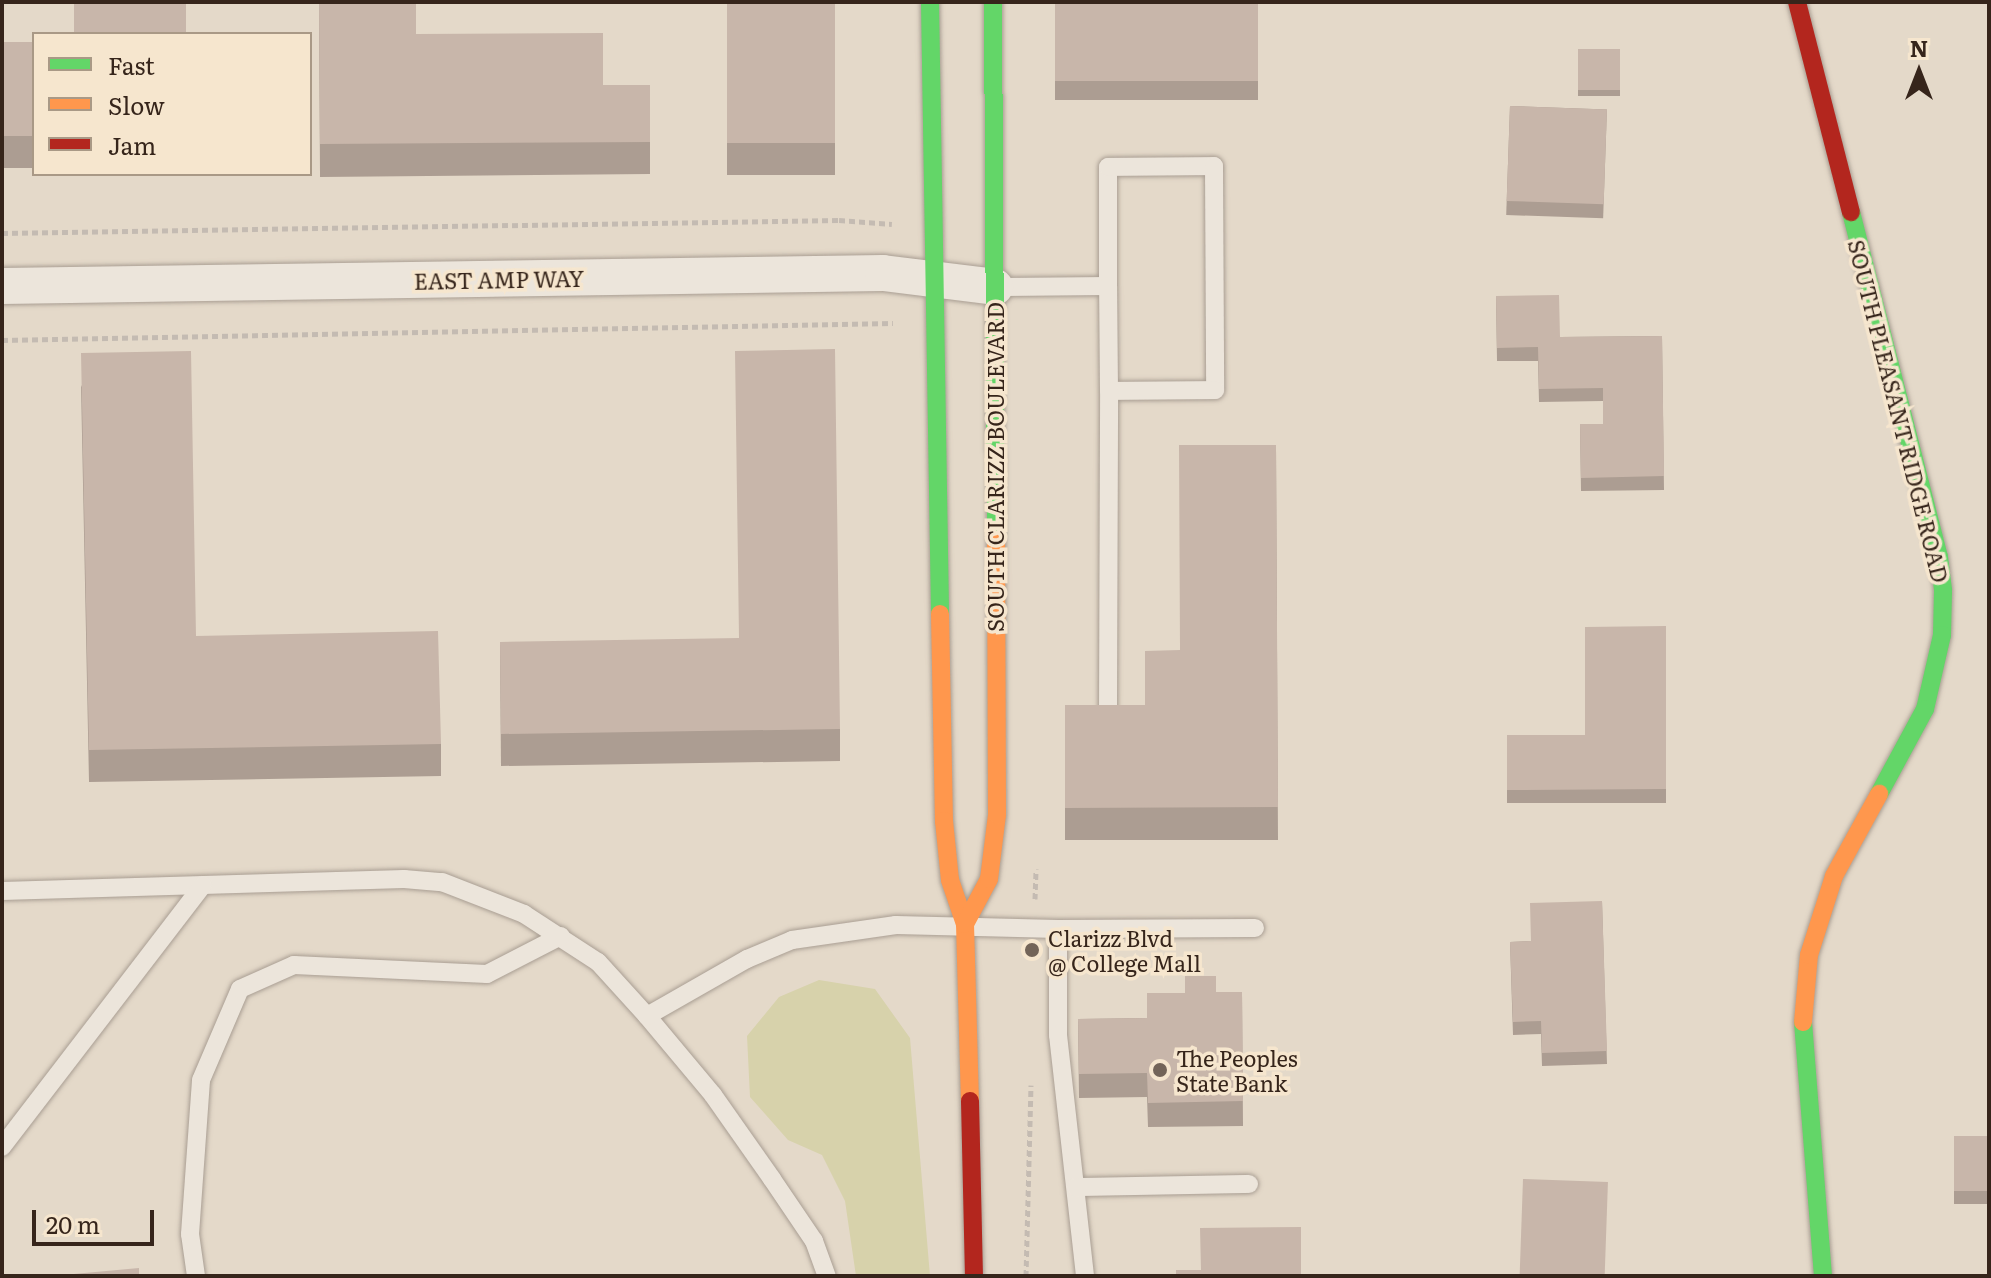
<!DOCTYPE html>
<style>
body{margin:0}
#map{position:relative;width:1991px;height:1278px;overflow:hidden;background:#e4d9c9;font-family:Literata,serif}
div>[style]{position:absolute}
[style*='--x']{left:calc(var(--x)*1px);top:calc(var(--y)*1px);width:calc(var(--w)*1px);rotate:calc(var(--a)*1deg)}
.green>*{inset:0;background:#d7d2ab}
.path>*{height:5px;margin-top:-2.5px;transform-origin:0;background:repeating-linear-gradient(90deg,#c4bbb2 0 6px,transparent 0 10px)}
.roads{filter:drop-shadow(0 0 2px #a99e93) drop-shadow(0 0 2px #a99e93)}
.lane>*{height:18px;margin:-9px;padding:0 9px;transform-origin:9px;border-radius:9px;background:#ece5db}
.street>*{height:36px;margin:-18px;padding:0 18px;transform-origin:18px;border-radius:18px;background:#ece5db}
.fast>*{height:18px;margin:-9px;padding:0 9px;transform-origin:9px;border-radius:9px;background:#63d668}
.slow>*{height:18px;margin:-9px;padding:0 9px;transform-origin:9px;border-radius:9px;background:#ff974d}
.jam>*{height:18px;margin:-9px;padding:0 9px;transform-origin:9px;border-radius:9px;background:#b3261e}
.wall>*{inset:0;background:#ac9d92;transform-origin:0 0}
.building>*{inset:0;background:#c8b6aa;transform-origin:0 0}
.dots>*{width:22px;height:22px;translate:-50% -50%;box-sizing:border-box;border:4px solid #f6e6ce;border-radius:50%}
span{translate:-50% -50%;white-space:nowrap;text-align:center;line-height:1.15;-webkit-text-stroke:7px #f6e6ce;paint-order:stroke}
.street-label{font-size:22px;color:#36251b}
.poi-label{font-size:22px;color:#36251b}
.left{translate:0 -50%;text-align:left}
.frame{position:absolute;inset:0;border:4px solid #36251b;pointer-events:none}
.legend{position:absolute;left:32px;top:32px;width:280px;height:144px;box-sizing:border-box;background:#f6e6ce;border:2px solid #a99986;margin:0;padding:10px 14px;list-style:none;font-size:24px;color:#36251b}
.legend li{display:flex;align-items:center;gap:16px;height:40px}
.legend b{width:40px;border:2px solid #a99986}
.north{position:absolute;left:1879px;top:32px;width:80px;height:80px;-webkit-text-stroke:6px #f6e6ce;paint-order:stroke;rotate:0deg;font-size:22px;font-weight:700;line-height:32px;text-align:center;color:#36251b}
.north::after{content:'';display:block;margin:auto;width:28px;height:36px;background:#36251b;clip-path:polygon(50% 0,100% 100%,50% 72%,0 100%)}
.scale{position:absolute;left:32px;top:1210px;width:122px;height:36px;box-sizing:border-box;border:4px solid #36251b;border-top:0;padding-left:10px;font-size:24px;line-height:28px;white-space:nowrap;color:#36251b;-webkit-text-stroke:6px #f6e6ce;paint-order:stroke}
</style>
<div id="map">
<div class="green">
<i style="clip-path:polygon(819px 980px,875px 989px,910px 1038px,930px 1276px,856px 1276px,845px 1201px,822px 1155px,788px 1140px,750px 1097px,747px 1036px,779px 997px)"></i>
</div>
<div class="path">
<i style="--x:2;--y:233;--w:837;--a:-0.89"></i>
<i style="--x:839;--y:220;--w:53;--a:4.3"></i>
<i style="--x:2;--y:340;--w:891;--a:-1.09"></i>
<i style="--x:1035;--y:899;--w:30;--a:-88"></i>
<i style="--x:1026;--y:1276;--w:191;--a:-88.5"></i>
</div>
<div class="roads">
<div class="lane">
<i style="--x:995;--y:287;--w:113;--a:-0.5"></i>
<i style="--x:1108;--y:286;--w:119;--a:-90"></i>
<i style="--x:1108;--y:167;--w:106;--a:-0.5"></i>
<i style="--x:1214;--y:166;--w:224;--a:89.7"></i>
<i style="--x:1215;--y:390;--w:106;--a:179.5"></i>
<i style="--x:1109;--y:391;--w:105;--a:-90.5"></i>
<i style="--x:1108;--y:709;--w:318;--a:-89.8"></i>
<i style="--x:2;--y:891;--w:402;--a:-1.7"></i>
<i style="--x:404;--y:879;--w:38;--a:5"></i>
<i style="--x:442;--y:882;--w:88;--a:21.3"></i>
<i style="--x:524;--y:914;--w:88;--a:33"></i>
<i style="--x:598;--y:962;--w:73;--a:47.8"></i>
<i style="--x:647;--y:1016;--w:103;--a:50.1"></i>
<i style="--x:713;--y:1095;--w:103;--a:54.9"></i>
<i style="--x:772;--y:1179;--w:75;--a:55.9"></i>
<i style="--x:814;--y:1241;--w:37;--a:70"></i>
<i style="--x:1058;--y:929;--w:197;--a:-0.3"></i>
<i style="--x:647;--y:1016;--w:115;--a:-29.7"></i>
<i style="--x:747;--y:959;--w:49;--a:-22.9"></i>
<i style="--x:792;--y:940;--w:105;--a:-8.2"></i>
<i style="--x:896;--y:925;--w:162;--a:1.4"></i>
<i style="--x:1058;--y:929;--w:106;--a:90"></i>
<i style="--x:1058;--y:1035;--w:243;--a:83.6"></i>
<i style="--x:2;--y:1147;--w:330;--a:-52.5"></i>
<i style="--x:1076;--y:1187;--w:173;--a:-1"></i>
<i style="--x:196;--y:1276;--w:42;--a:-98.1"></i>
<i style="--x:190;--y:1234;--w:154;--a:-85.9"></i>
<i style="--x:201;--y:1080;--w:99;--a:-66.8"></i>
<i style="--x:240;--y:989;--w:59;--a:-24"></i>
<i style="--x:294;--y:965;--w:193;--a:2.7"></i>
<i style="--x:487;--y:974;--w:83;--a:-27.2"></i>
</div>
<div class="street">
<i style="--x:2;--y:286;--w:881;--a:-0.85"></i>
<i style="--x:883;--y:273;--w:113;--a:7.1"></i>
</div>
<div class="fast">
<i style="--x:930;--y:2;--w:612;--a:89.06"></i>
<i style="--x:993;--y:2;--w:539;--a:89.68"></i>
<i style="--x:1851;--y:212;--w:356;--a:75.7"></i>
<i style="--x:1939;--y:557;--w:34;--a:83"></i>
<i style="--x:1943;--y:591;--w:44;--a:91.3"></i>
<i style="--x:1942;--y:635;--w:76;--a:102.9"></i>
<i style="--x:1925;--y:709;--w:97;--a:118.4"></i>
<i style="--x:1803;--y:1022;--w:255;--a:85.5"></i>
</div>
<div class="slow">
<i style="--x:940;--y:614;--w:207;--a:88.9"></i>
<i style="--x:944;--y:821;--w:59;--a:84.2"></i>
<i style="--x:950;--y:880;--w:46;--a:71.2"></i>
<i style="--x:965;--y:924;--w:177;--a:88.4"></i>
<i style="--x:965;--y:924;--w:51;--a:-61.9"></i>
<i style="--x:989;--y:879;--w:64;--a:-82.9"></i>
<i style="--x:997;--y:815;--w:274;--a:-90.2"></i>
<i style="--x:1803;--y:1022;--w:67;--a:-84.9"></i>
<i style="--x:1809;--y:955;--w:83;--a:-72.4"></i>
<i style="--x:1834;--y:876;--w:94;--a:-61.2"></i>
</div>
<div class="jam">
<i style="--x:1797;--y:2;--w:217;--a:75.6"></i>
<i style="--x:970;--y:1101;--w:175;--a:88.7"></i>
</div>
</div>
<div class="wall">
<i style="clip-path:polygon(319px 2px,416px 34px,603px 85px,650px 85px,650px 174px,320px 177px)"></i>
<i style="left:727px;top:2px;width:108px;height:173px"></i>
<i style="left:1055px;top:2px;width:203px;height:98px"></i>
<i style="left:2px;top:42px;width:32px;height:126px"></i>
<i style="left:1578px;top:49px;width:42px;height:47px"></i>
<i style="left:1510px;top:106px;width:97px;height:109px;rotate:2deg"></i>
<i style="clip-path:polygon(1496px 296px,1560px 337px,1662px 336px,1664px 490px,1581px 491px,1580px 424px,1603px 424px,1603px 401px,1539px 402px,1538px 361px,1497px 361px)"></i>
<i style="clip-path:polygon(81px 385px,196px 636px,441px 744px,441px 776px,89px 782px)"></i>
<i style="clip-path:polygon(1276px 445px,1278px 840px,1065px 840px,1065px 705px,1145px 705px,1180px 650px)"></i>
<i style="clip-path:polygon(1666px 626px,1666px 803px,1507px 803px,1507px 735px,1585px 735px)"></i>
<i style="clip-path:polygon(500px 642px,840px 729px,840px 761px,501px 766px)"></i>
<i style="clip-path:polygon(1602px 901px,1607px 1064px,1542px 1066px,1541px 1034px,1513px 1035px,1510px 942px,1531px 941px)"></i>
<i style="clip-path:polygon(1216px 992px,1242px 992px,1243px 1126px,1148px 1127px,1147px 1097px,1079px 1098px,1078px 1019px,1147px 1018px)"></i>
<i style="left:1989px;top:1136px;width:68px;height:35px;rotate:90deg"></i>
</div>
<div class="building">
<i style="left:74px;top:2px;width:112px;height:32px"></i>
<i style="clip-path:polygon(319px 2px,416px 2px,416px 34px,603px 33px,603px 85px,650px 85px,650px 142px,320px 144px)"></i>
<i style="left:727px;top:2px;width:108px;height:141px"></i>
<i style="left:1055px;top:2px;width:203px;height:79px"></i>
<i style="left:2px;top:42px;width:32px;height:94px"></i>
<i style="left:1578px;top:49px;width:42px;height:41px"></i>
<i style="left:1510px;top:106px;width:97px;height:95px;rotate:2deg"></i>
<i style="clip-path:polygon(1559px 295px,1560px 337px,1662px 336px,1664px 476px,1581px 478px,1580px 424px,1603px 424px,1603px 388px,1539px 389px,1538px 347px,1497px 348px,1496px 296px)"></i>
<i style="clip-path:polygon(835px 349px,840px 729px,501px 734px,500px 642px,739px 638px,735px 351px)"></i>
<i style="clip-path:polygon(191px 351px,196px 636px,438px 631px,441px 744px,89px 750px,81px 353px)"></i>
<i style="clip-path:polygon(1179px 445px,1276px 445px,1278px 807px,1065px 808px,1065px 705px,1145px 705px,1145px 651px,1180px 650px)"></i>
<i style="clip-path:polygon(1666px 626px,1666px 789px,1507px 790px,1507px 735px,1585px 735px,1585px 627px)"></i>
<i style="clip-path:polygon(1602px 901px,1607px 1051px,1542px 1053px,1541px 1021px,1513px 1022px,1510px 942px,1531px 941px,1530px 903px)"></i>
<i style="clip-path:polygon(1185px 976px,1216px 976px,1216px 992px,1242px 992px,1243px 1101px,1148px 1103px,1147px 1073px,1079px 1074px,1078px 1019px,1147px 1018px,1147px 993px,1185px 993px)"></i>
<i style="left:1989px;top:1136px;width:55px;height:35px;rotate:90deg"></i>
<i style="left:1523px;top:1179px;width:85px;height:97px;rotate:2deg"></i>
<i style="clip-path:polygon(1301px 1227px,1301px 1276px,1176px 1276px,1176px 1270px,1201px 1270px,1200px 1228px)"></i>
<i style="clip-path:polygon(139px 1268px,139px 1276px,52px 1276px)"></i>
</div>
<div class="dots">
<i style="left:1032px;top:950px;background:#736458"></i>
<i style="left:1160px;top:1070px;background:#736458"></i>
</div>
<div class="street-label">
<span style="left:499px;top:279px;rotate:-1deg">EAST AMP WAY</span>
<span style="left:1899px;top:411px;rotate:76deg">SOUTH PLEASANT RIDGE ROAD</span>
<span style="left:995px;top:467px;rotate:-90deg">SOUTH CLARIZZ BOULEVARD</span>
</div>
<div class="poi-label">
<span class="left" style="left:1048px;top:950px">Clarizz Blvd<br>@ College Mall</span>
<span class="left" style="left:1176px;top:1070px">The Peoples<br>State Bank</span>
</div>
<div class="frame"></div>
<ul class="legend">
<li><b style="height:10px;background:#63d668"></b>Fast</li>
<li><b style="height:10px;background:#ff974d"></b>Slow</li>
<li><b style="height:10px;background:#b3261e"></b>Jam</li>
</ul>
<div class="north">N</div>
<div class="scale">20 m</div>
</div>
